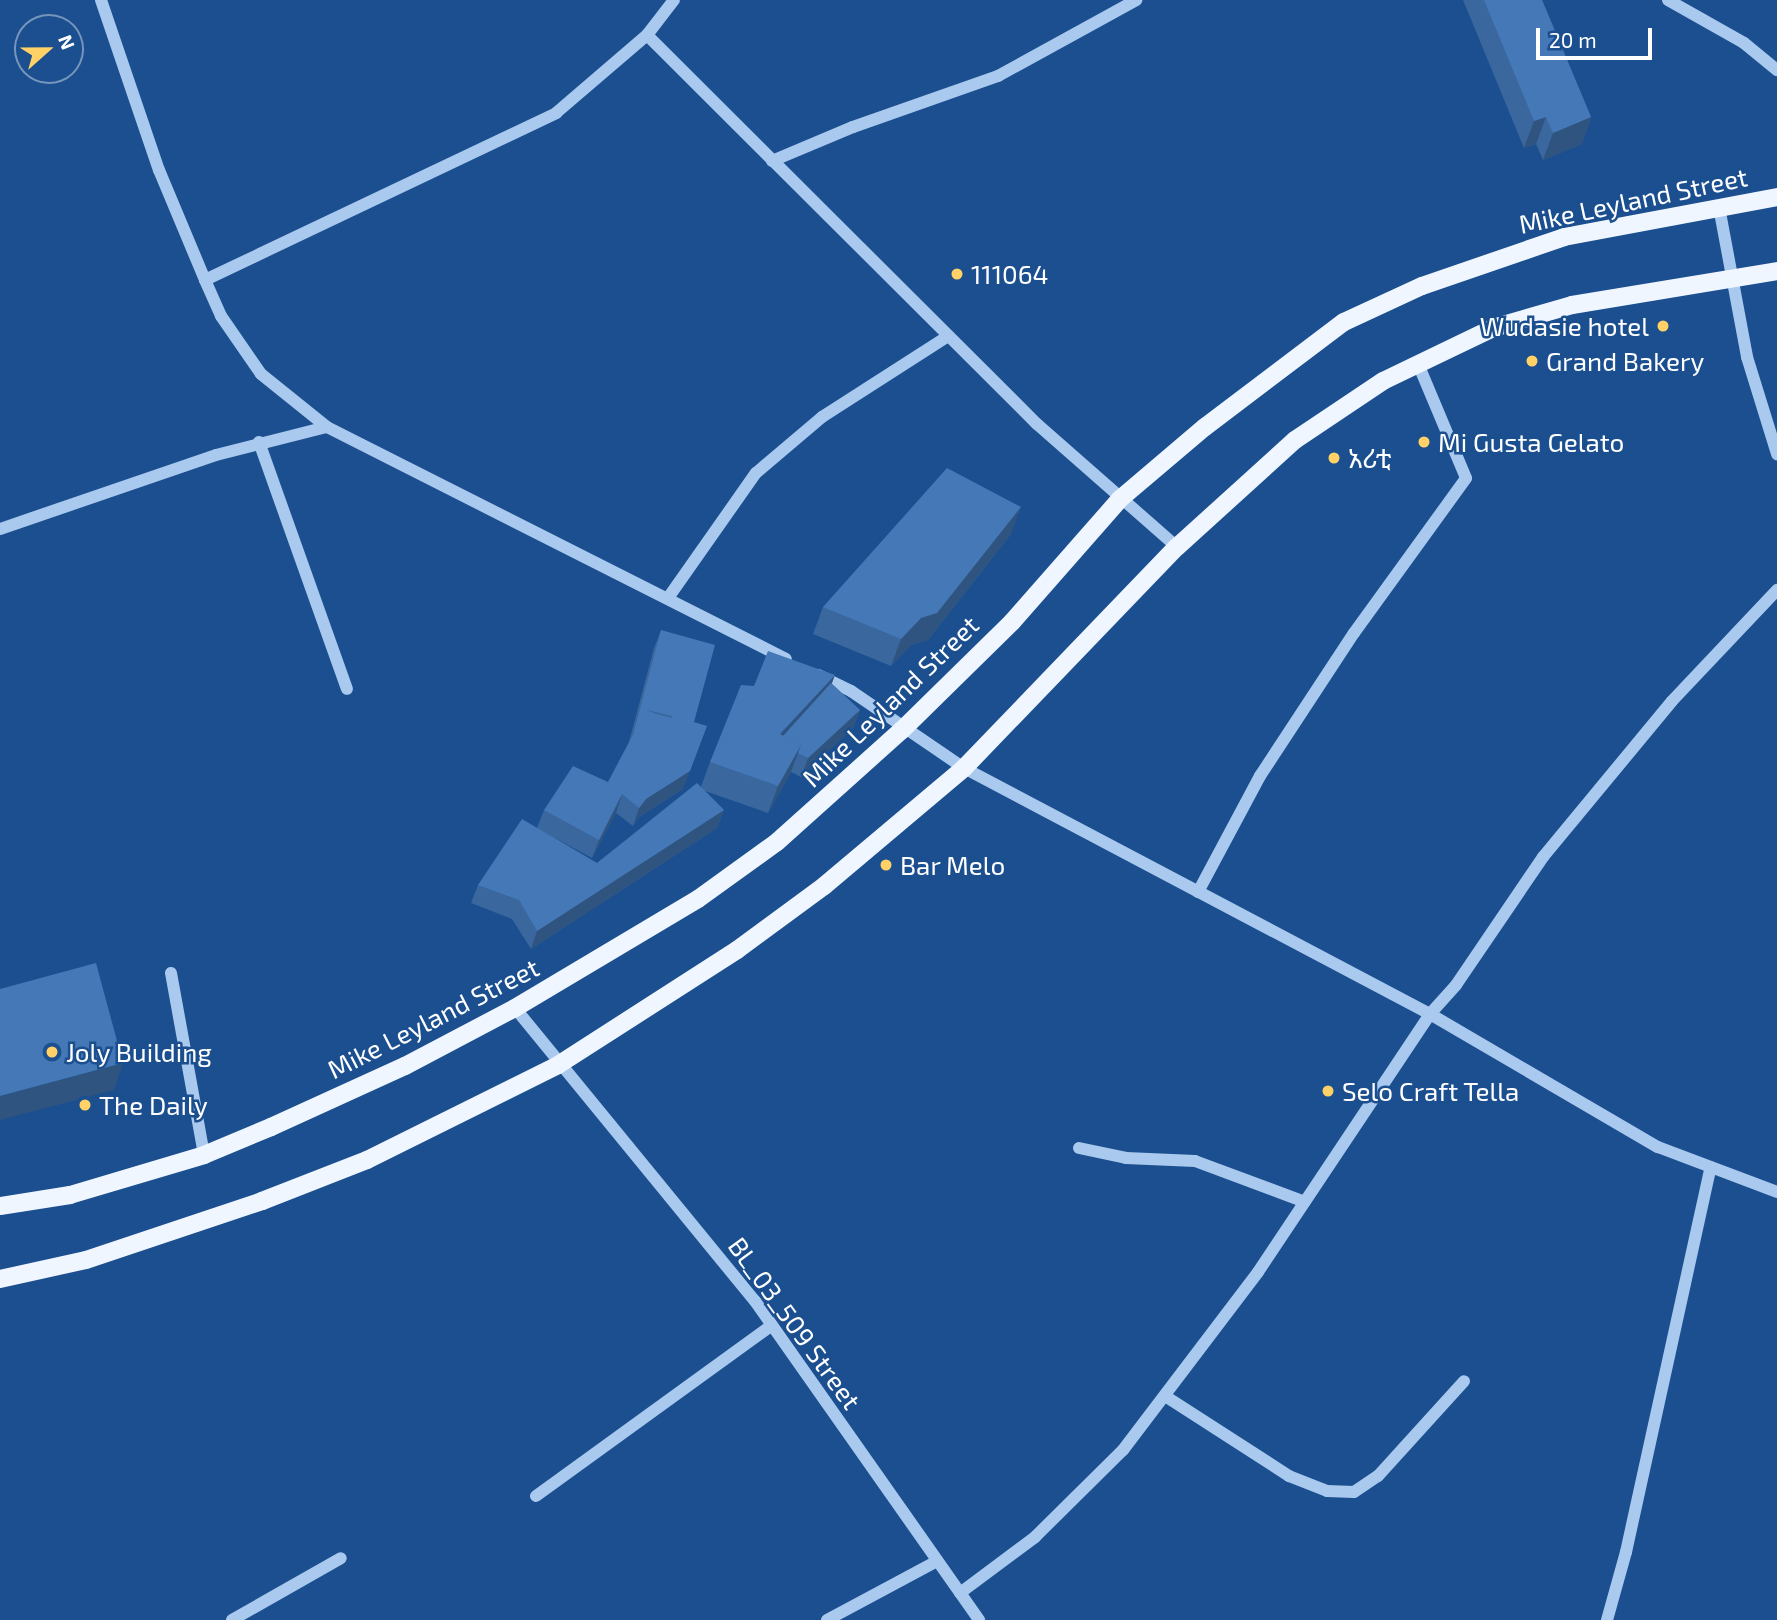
<!DOCTYPE html>
<meta charset="utf-8">
<style>
body{margin:0}
#map{position:relative;width:1777px;height:1620px;overflow:hidden;background:#1b4f8f;font-family:"Exo 2","Noto Sans Ethiopic",sans-serif}
div>[style]{position:absolute}
[style*='--x']{left:calc(var(--x)*1px);top:calc(var(--y)*1px);width:calc(var(--w)*1px);rotate:calc(var(--a)*1deg)}
.minor>*{height:12px;margin:-6px;padding:0 6px;transform-origin:6px;border-radius:6px;background:#a9c9ee}
.major>*{height:18px;margin:-9px;padding:0 9px;transform-origin:9px;border-radius:9px;background:#f0f6ff}
.wall>*{inset:0;background:#3a679d}
.shaded-wall>*{inset:0;background:#305480}
.building>*{inset:0;background:#4478b7}
.dots>*{width:19px;height:19px;translate:-50% -50%;box-sizing:border-box;border:4px solid #1b4f8f;border-radius:50%}
span{translate:-50% -50%;white-space:nowrap;text-align:center;line-height:1.15;-webkit-text-stroke:5px #1b4f8f;paint-order:stroke}
.street-label{font-size:26px;color:#fff}
.poi-label{font-size:26px;color:#fff}
.left{translate:0 -50%;text-align:left}
.right{translate:-100% -50%;text-align:right}
.north{position:absolute;left:14px;top:14px;width:70px;height:70px;box-sizing:border-box;background:#1b4f8f;border:2px solid #7695bc;border-radius:50%;rotate:69deg;font-size:19px;font-weight:700;line-height:28px;text-align:center;color:#fff}
.north::after{content:'';display:block;margin:auto;width:24px;height:32px;background:#ffd166;clip-path:polygon(50% 0,100% 100%,50% 72%,0 100%)}
.scale{position:absolute;left:1536px;top:28px;width:116px;height:32px;box-sizing:border-box;border:4px solid #fff;border-top:0;padding-left:9px;font-size:21px;line-height:24px;white-space:nowrap;color:#fff;-webkit-text-stroke:5px #1b4f8f;paint-order:stroke}
</style>
<div id="map">
<div class="minor">
<i style="--x:101;--y:0;--w:180;--a:71.2"></i>
<i style="--x:159;--y:170;--w:119;--a:67.3"></i>
<i style="--x:205;--y:280;--w:39;--a:66"></i>
<i style="--x:221;--y:316;--w:70;--a:55.4"></i>
<i style="--x:261;--y:374;--w:85;--a:38.8"></i>
<i style="--x:327;--y:427;--w:514;--a:26.81"></i>
<i style="--x:1668;--y:0;--w:87;--a:29.5"></i>
<i style="--x:1744;--y:43;--w:43;--a:39.3"></i>
<i style="--x:647;--y:35;--w:551;--a:44.93"></i>
<i style="--x:1037;--y:424;--w:186;--a:41.3"></i>
<i style="--x:772;--y:161;--w:88;--a:-22.8"></i>
<i style="--x:853;--y:127;--w:154;--a:-19.4"></i>
<i style="--x:998;--y:76;--w:158;--a:-28.8"></i>
<i style="--x:1719;--y:207;--w:153;--a:79.4"></i>
<i style="--x:1747;--y:357;--w:102;--a:72.8"></i>
<i style="--x:205;--y:280;--w:389;--a:-25.4"></i>
<i style="--x:556;--y:113;--w:120;--a:-40.6"></i>
<i style="--x:647;--y:35;--w:44;--a:-52.4"></i>
<i style="--x:259;--y:442;--w:262;--a:70.4"></i>
<i style="--x:0;--y:529;--w:228;--a:-18.9"></i>
<i style="--x:216;--y:455;--w:114;--a:-14.2"></i>
<i style="--x:668;--y:598;--w:153;--a:-54.9"></i>
<i style="--x:756;--y:473;--w:87;--a:-40.3"></i>
<i style="--x:822;--y:417;--w:150;--a:-32.7"></i>
<i style="--x:818;--y:675;--w:37;--a:26"></i>
<i style="--x:851;--y:691;--w:137;--a:34.3"></i>
<i style="--x:964;--y:768;--w:527;--a:27.83"></i>
<i style="--x:1430;--y:1014;--w:264;--a:30.3"></i>
<i style="--x:1658;--y:1147;--w:127;--a:20.7"></i>
<i style="--x:1198;--y:892;--w:132;--a:-61.9"></i>
<i style="--x:1260;--y:776;--w:171;--a:-56.7"></i>
<i style="--x:1354;--y:633;--w:191;--a:-54.1"></i>
<i style="--x:1466;--y:478;--w:124;--a:-112.8"></i>
<i style="--x:171;--y:973;--w:185;--a:79.7"></i>
<i style="--x:515;--y:1008;--w:379;--a:50.7"></i>
<i style="--x:755;--y:1301;--w:390;--a:54.9"></i>
<i style="--x:1079;--y:1148;--w:48;--a:12"></i>
<i style="--x:1126;--y:1158;--w:69;--a:2.5"></i>
<i style="--x:1195;--y:1161;--w:117;--a:20.4"></i>
<i style="--x:1165;--y:1396;--w:148;--a:32.8"></i>
<i style="--x:1289;--y:1476;--w:41;--a:21.5"></i>
<i style="--x:1327;--y:1491;--w:27;--a:2"></i>
<i style="--x:1354;--y:1492;--w:29;--a:-34"></i>
<i style="--x:1378;--y:1476;--w:128;--a:-47.8"></i>
<i style="--x:536;--y:1496;--w:291;--a:-35.9"></i>
<i style="--x:960;--y:1593;--w:94;--a:-36.7"></i>
<i style="--x:1035;--y:1537;--w:124;--a:-44.7"></i>
<i style="--x:1123;--y:1450;--w:223;--a:-52.8"></i>
<i style="--x:1258;--y:1272;--w:310;--a:-56.3"></i>
<i style="--x:1430;--y:1014;--w:39;--a:-48"></i>
<i style="--x:1456;--y:985;--w:155;--a:-55.8"></i>
<i style="--x:1543;--y:857;--w:202;--a:-50.4"></i>
<i style="--x:1672;--y:701;--w:153;--a:-46.6"></i>
<i style="--x:232;--y:1620;--w:125;--a:-29.6"></i>
<i style="--x:827;--y:1620;--w:125;--a:-28.2"></i>
<i style="--x:1607;--y:1620;--w:71;--a:-74.4"></i>
<i style="--x:1626;--y:1552;--w:394;--a:-77.6"></i>
</div>
<div class="major">
<i style="--x:0;--y:1206;--w:71;--a:-8.9"></i>
<i style="--x:70;--y:1195;--w:140;--a:-16.6"></i>
<i style="--x:204;--y:1155;--w:73;--a:-22.7"></i>
<i style="--x:271;--y:1127;--w:147;--a:-24.5"></i>
<i style="--x:405;--y:1066;--w:124;--a:-27.8"></i>
<i style="--x:515;--y:1008;--w:213;--a:-30.8"></i>
<i style="--x:698;--y:899;--w:97;--a:-35.8"></i>
<i style="--x:777;--y:842;--w:168;--a:-41.9"></i>
<i style="--x:902;--y:730;--w:154;--a:-44.5"></i>
<i style="--x:1012;--y:622;--w:164;--a:-48.7"></i>
<i style="--x:1120;--y:499;--w:111;--a:-40.3"></i>
<i style="--x:1205;--y:427;--w:174;--a:-37.1"></i>
<i style="--x:1344;--y:322;--w:86;--a:-24.8"></i>
<i style="--x:1422;--y:286;--w:150;--a:-19"></i>
<i style="--x:1564;--y:237;--w:217;--a:-10.6"></i>
<i style="--x:0;--y:1279;--w:88;--a:-12.5"></i>
<i style="--x:86;--y:1260;--w:186;--a:-18.5"></i>
<i style="--x:262;--y:1201;--w:113;--a:-21.3"></i>
<i style="--x:367;--y:1160;--w:213;--a:-26.4"></i>
<i style="--x:558;--y:1065;--w:213;--a:-32.7"></i>
<i style="--x:737;--y:950;--w:108;--a:-36.3"></i>
<i style="--x:824;--y:886;--w:183;--a:-40.1"></i>
<i style="--x:964;--y:768;--w:307;--a:-46.1"></i>
<i style="--x:1177;--y:547;--w:159;--a:-42.2"></i>
<i style="--x:1295;--y:440;--w:106;--a:-33.8"></i>
<i style="--x:1383;--y:381;--w:122;--a:-25.7"></i>
<i style="--x:1493;--y:328;--w:82;--a:-16.2"></i>
<i style="--x:1572;--y:305;--w:208;--a:-9.4"></i>
</div>
<div class="wall">
<i style="clip-path:polygon(1463px 0,1542px 0,1591px 117px,1582px 144px,1543px 160px,1536px 144px,1524px 148px)"></i>
<i style="clip-path:polygon(1011px 534px,928px 640px,911px 645px,891px 666px,813px 634px,823px 607px)"></i>
<i style="clip-path:polygon(661px 630px,694px 722px,683px 789px,639px 817px,633px 826px,616px 813px,592px 858px,553px 837px,597px 863px,701px 787px,710px 762px,754px 686px,835px 675px,831px 683px,860px 710px,853px 728px,801px 777px,791px 772px,768px 813px,705px 791px,724px 810px,717px 828px,531px 949px,512px 919px,471px 903px,478px 885px,537px 828px,544px 810px,608px 782px,629px 742px,654px 648px)"></i>
</div>
<div class="shaded-wall">
<i style="clip-path:polygon(1546px 117px,1536px 144px,1524px 148px,1534px 121px)"></i>
<i style="clip-path:polygon(1591px 117px,1582px 144px,1543px 160px,1553px 133px)"></i>
<i style="clip-path:polygon(1021px 507px,1011px 534px,928px 640px,911px 645px,891px 666px,901px 639px)"></i>
<i style="clip-path:polygon(835px 675px,825px 702px,777px 743px,780px 734px)"></i>
<i style="clip-path:polygon(860px 710px,853px 728px,801px 777px,808px 758px)"></i>
<i style="clip-path:polygon(707px 726px,683px 789px,639px 817px,633px 826px,639px 808px,646px 799px)"></i>
<i style="clip-path:polygon(801px 745px,791px 772px,768px 813px,778px 786px)"></i>
<i style="clip-path:polygon(622px 794px,616px 813px,592px 858px,599px 840px)"></i>
<i style="clip-path:polygon(724px 810px,717px 828px,531px 949px,537px 931px)"></i>
<i style="clip-path:polygon(123px 1063px,114px 1090px,0 1120px,0 1096px)"></i>
</div>
<div class="building">
<i style="clip-path:polygon(1484px 0,1542px 0,1591px 117px,1553px 133px,1546px 117px,1534px 121px)"></i>
<i style="clip-path:polygon(947px 468px,1021px 507px,937px 613px,921px 618px,901px 639px,823px 607px)"></i>
<i style="clip-path:polygon(evenodd,661px 630px,715px 645px,694px 722px,707px 726px,690px 771px,646px 799px,639px 808px,622px 794px,599px 840px,544px 810px,573px 766px,608px 782px,633px 735px,661px 630px,647px 710px,672px 716px,672px 718px,656px 714px,647px 710px)"></i>
<i style="clip-path:polygon(768px 651px,835px 675px,780px 734px,801px 745px,778px 786px,710px 762px,741px 685px,754px 686px)"></i>
<i style="clip-path:polygon(831px 683px,860px 710px,808px 758px,798px 753px,801px 745px,783px 736px)"></i>
<i style="clip-path:polygon(697px 783px,724px 810px,537px 931px,519px 900px,478px 885px,522px 819px,597px 863px)"></i>
<i style="clip-path:polygon(96px 963px,123px 1063px,0 1096px,0 989px)"></i>
</div>
<div class="dots">
<i style="left:957px;top:274px;background:#ffd166"></i>
<i style="left:1663px;top:326px;background:#ffd166"></i>
<i style="left:1532px;top:361px;background:#ffd166"></i>
<i style="left:1424px;top:442px;background:#ffd166"></i>
<i style="left:1334px;top:458px;background:#ffd166"></i>
<i style="left:886px;top:865px;background:#ffd166"></i>
<i style="left:52px;top:1052px;background:#ffd166"></i>
<i style="left:1328px;top:1091px;background:#ffd166"></i>
<i style="left:85px;top:1105px;background:#ffd166"></i>
</div>
<div class="street-label">
<span style="left:1633px;top:200px;rotate:-12deg">Mike Leyland Street</span>
<span style="left:890px;top:701px;rotate:-44deg">Mike Leyland Street</span>
<span style="left:433px;top:1018px;rotate:-27deg">Mike Leyland Street</span>
<span style="left:795px;top:1323px;rotate:54deg">BL_03_509 Street</span>
</div>
<div class="poi-label">
<span class="left" style="left:971px;top:274px">111064</span>
<span class="right" style="left:1649px;top:326px">Wudasie hotel</span>
<span class="left" style="left:1546px;top:361px">Grand Bakery</span>
<span class="left" style="left:1438px;top:442px">Mi Gusta Gelato</span>
<span class="left" style="left:1348px;top:458px">አሪቲ</span>
<span class="left" style="left:900px;top:865px">Bar Melo</span>
<span class="left" style="left:66px;top:1052px">Joly Building</span>
<span class="left" style="left:1342px;top:1091px">Selo Craft Tella</span>
<span class="left" style="left:99px;top:1105px">The Daily</span>
</div>
<div class="north">N</div>
<div class="scale">20 m</div>
</div>
